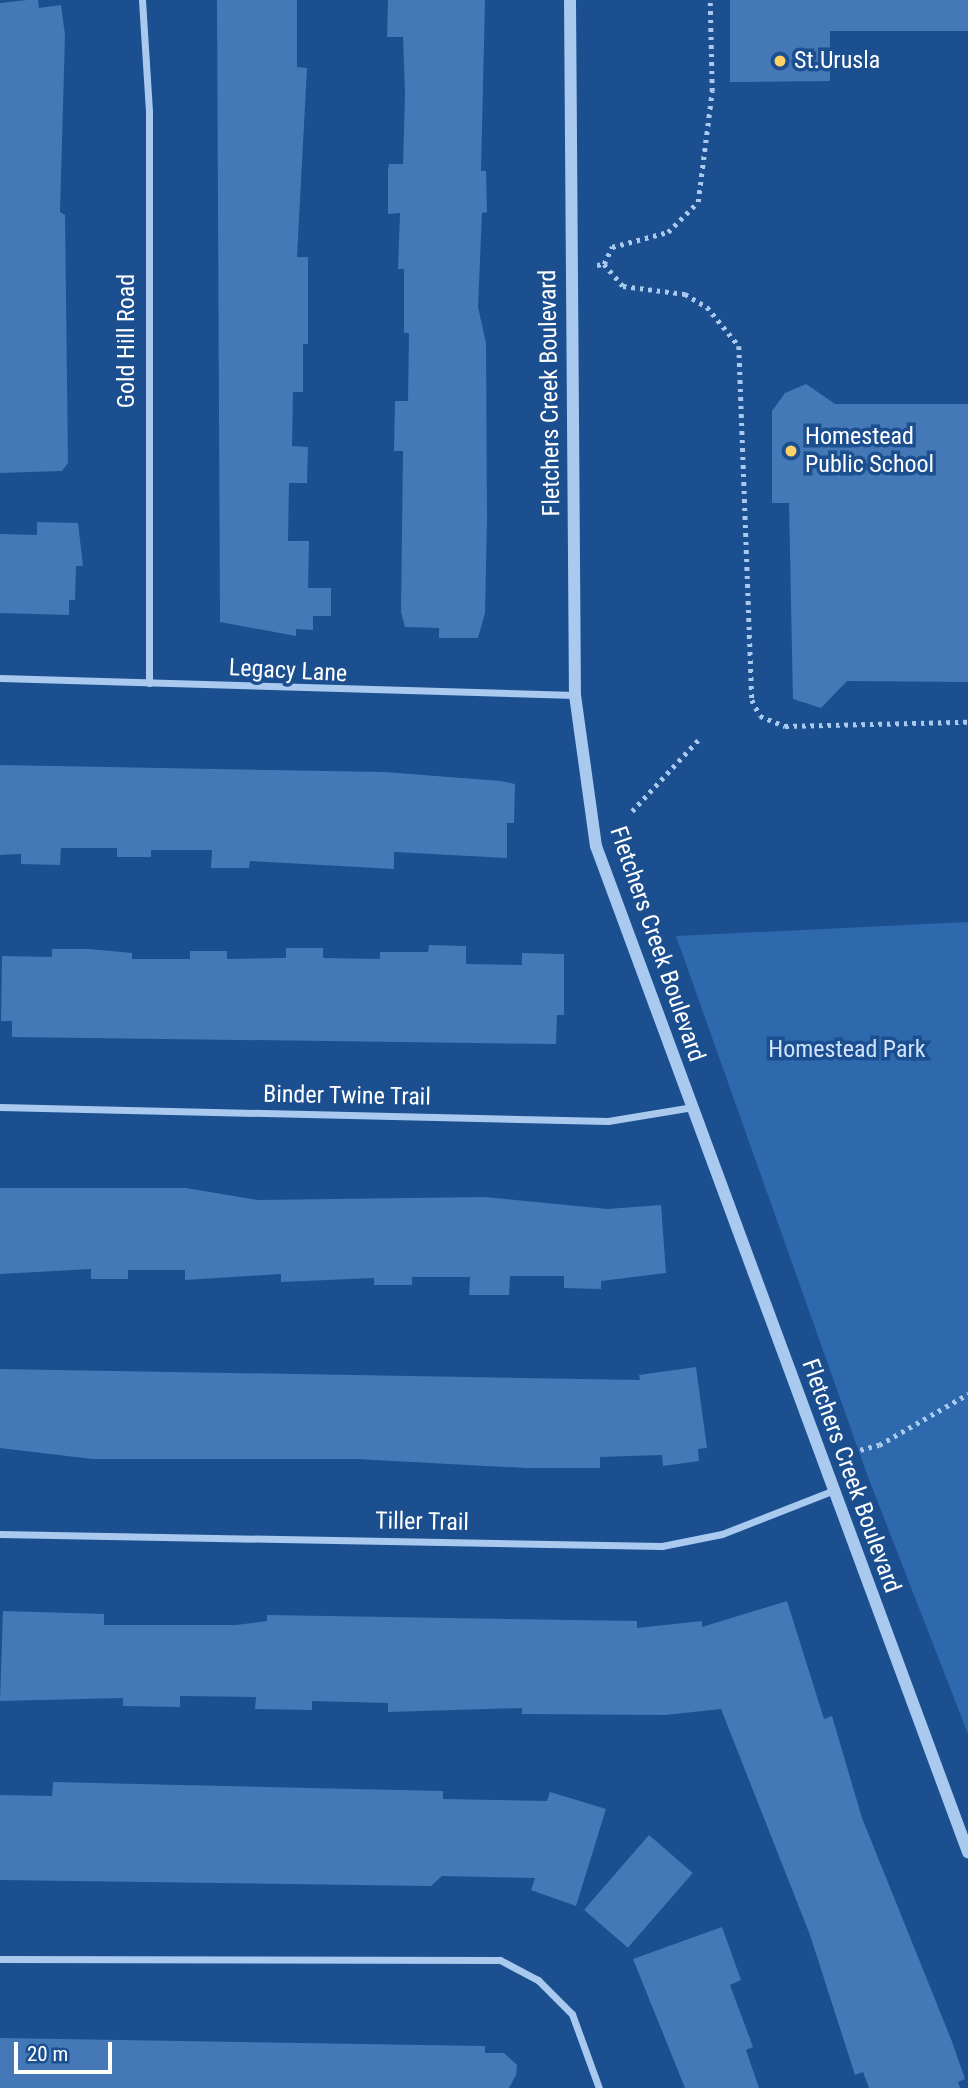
<!DOCTYPE html>
<style>
body{margin:0}
#map{position:relative;width:968px;height:2088px;overflow:hidden;background:#1b4f8f;font-family:"Roboto Condensed",sans-serif}
div>[style]{position:absolute}
[style*='--x']{left:calc(var(--x)*1px);top:calc(var(--y)*1px);width:calc(var(--w)*1px);rotate:calc(var(--a)*1deg)}
.green>*{inset:0;background:#2e69ad}
.building>*{inset:0;background:#4478b7;transform-origin:0 0}
.path>*{height:4.5px;margin-top:-2.25px;transform-origin:0;background:repeating-linear-gradient(90deg,#a9c9ee 0 3.5px,transparent 0 8.5px)}
.minor>*{height:7px;margin:-3.5px;padding:0 3.5px;transform-origin:3.5px;border-radius:3.5px;background:#a9c9ee}
.tertiary>*{height:12px;margin:-6px;padding:0 6px;transform-origin:6px;border-radius:6px;background:#a9c9ee}
.dots>*{width:19px;height:19px;translate:-50% -50%;box-sizing:border-box;border:4px solid #1b4f8f;border-radius:50%}
span{translate:-50% -50%;white-space:nowrap;text-align:center;line-height:1.15;-webkit-text-stroke:7px #1b4f8f;paint-order:stroke}
.poi-label{font-size:24px;color:#fff}
.left{translate:0 -50%;text-align:left}
.street-label{font-size:24px;color:#fff}
.park-label{font-size:24px;color:#cfe3fa}
.scale{position:absolute;left:14px;top:2042px;width:98px;height:32px;box-sizing:border-box;border:4px solid #fff;border-top:0;padding-left:9px;font-size:21px;line-height:24px;white-space:nowrap;color:#fff;-webkit-text-stroke:5px #1b4f8f;paint-order:stroke}
</style>
<div id="map">
<div class="green">
<i style="clip-path:polygon(968px 922px,968px 1734px,868px 1477px,676px 936px)"></i>
</div>
<div class="building">
<i style="clip-path:polygon(27px 0,38px 0,39px 8px,61px 5px,65px 35px,60px 212px,65px 215px,68px 463px,62px 471px,0 473px,0 3px)"></i>
<i style="clip-path:polygon(217px 0,297px 0,297px 67px,307px 68px,297px 257px,308px 257px,308px 344px,303px 344px,303px 392px,293px 392px,292px 446px,308px 447px,307px 483px,289px 483px,288px 541px,309px 541px,308px 588px,331px 588px,331px 616px,313px 616px,313px 630px,296px 629px,296px 636px,220px 622px)"></i>
<i style="clip-path:polygon(388px 0,485px 0,481px 171px,486px 171px,487px 212px,482px 213px,478px 307px,486px 343px,487px 519px,485px 613px,478px 638px,439px 638px,439px 628px,405px 627px,401px 612px,403px 451px,394px 451px,395px 401px,408px 401px,409px 333px,404px 333px,404px 269px,398px 269px,400px 213px,388px 214px,388px 169px,389px 164px,403px 164px,405px 94px,403px 37px,387px 37px)"></i>
<i style="clip-path:polygon(730px 0,968px 0,968px 31px,830px 31px,830px 81px,730px 82px)"></i>
<i style="clip-path:polygon(806px 384px,835px 404px,968px 404px,968px 682px,847px 681px,821px 708px,793px 699px,789px 503px,772px 503px,772px 411px,785px 393px)"></i>
<i style="clip-path:polygon(37px 522px,78px 523px,83px 566px,76px 566px,75px 600px,69px 600px,69px 615px,0 613px,0 534px,37px 535px)"></i>
<i style="clip-path:polygon(0 765px,384px 772px,501px 781px,515px 784px,514px 823px,507px 823px,507px 858px,394px 852px,394px 869px,250px 861px,249px 868px,211px 868px,212px 850px,151px 850px,151px 857px,117px 857px,117px 848px,61px 848px,60px 865px,21px 864px,21px 854px,0 855px)"></i>
<i style="clip-path:polygon(429px 945px,466px 946px,466px 964px,522px 965px,522px 953px,564px 954px,564px 1015px,557px 1015px,556px 1044px,12px 1037px,12px 1021px,1px 1021px,2px 956px,52px 957px,52px 949px,89px 949px,132px 953px,132px 959px,190px 959px,190px 951px,227px 951px,227px 959px,286px 958px,286px 948px,323px 948px,323px 958px,380px 959px,380px 952px,428px 952px)"></i>
<i style="clip-path:polygon(0 1188px,186px 1188px,258px 1200px,485px 1197px,607px 1209px,661px 1205px,666px 1273px,601px 1281px,601px 1289px,564px 1288px,564px 1276px,510px 1276px,509px 1295px,469px 1295px,470px 1277px,412px 1277px,412px 1285px,374px 1285px,374px 1278px,281px 1282px,281px 1274px,185px 1280px,185px 1270px,128px 1270px,128px 1279px,91px 1279px,91px 1269px,0 1274px)"></i>
<i style="clip-path:polygon(696px 1367px,707px 1448px,698px 1449px,699px 1461px,663px 1466px,662px 1455px,600px 1457px,600px 1468px,526px 1468px,356px 1459px,92px 1459px,0 1448px,0 1369px,640px 1380px,639px 1375px)"></i>
<i style="clip-path:polygon(787px 1601px,824px 1719px,832px 1716px,862px 1818px,951px 2039px,965px 2079px,958px 2082px,960px 2088px,869px 2088px,863px 2072px,855px 2075px,810px 1935px,721px 1709px,665px 1715px,522px 1714px,522px 1708px,388px 1712px,388px 1703px,312px 1701px,312px 1710px,255px 1709px,256px 1697px,180px 1696px,180px 1707px,123px 1706px,123px 1698px,0 1701px,3px 1611px,104px 1614px,104px 1625px,236px 1625px,267px 1621px,267px 1615px,637px 1621px,637px 1628px,702px 1621px,702px 1627px)"></i>
<i style="clip-path:polygon(53px 1782px,443px 1791px,443px 1799px,547px 1801px,550px 1792px,606px 1809px,576px 1906px,531px 1890px,535px 1878px,442px 1876px,431px 1886px,0 1880px,0 1795px,52px 1796px)"></i>
<i style="left:649px;top:1835px;width:58px;height:99px;rotate:41deg"></i>
<i style="clip-path:polygon(722px 1927px,741px 1980px,730px 1985px,753px 2047px,746px 2050px,759px 2088px,685px 2088px,633px 1959px)"></i>
<i style="clip-path:polygon(0 2038px,485px 2046px,485px 2053px,504px 2053px,517px 2065px,516px 2075px,509px 2088px,0 2088px)"></i>
</div>
<div class="path">
<i style="--x:604;--y:264;--w:29;--a:49"></i>
<i style="--x:623;--y:286;--w:63;--a:7.4"></i>
<i style="--x:685;--y:294;--w:26;--a:31"></i>
<i style="--x:707;--y:307;--w:50;--a:50.6"></i>
<i style="--x:739;--y:346;--w:354;--a:87.9"></i>
<i style="--x:752;--y:700;--w:18;--a:63"></i>
<i style="--x:760;--y:716;--w:27;--a:22"></i>
<i style="--x:785;--y:726;--w:183;--a:-1.3"></i>
<i style="--x:597;--y:265;--w:7;--a:-8"></i>
<i style="--x:604;--y:264;--w:19;--a:-65"></i>
<i style="--x:612;--y:247;--w:58;--a:-15"></i>
<i style="--x:668;--y:232;--w:42;--a:-45"></i>
<i style="--x:698;--y:202;--w:112;--a:-82.8"></i>
<i style="--x:712;--y:91;--w:91;--a:-91.3"></i>
<i style="--x:632;--y:811;--w:100;--a:-47"></i>
<i style="--x:852;--y:1452;--w:28;--a:-15"></i>
<i style="--x:879;--y:1445;--w:103;--a:-29.8"></i>
</div>
<div class="minor">
<i style="--x:142;--y:0;--w:112;--a:86.4"></i>
<i style="--x:149;--y:112;--w:571;--a:90"></i>
<i style="--x:0;--y:678;--w:575;--a:1.69"></i>
<i style="--x:0;--y:1107;--w:608;--a:1.32"></i>
<i style="--x:608;--y:1121;--w:86;--a:-9.4"></i>
<i style="--x:0;--y:1534;--w:662;--a:1.04"></i>
<i style="--x:662;--y:1546;--w:61;--a:-11.3"></i>
<i style="--x:722;--y:1534;--w:120;--a:-21.4"></i>
<i style="--x:0;--y:1959;--w:500;--a:0.11"></i>
<i style="--x:500;--y:1960;--w:43;--a:27.8"></i>
<i style="--x:538;--y:1980;--w:48;--a:45"></i>
<i style="--x:572;--y:2014;--w:79;--a:70"></i>
</div>
<div class="tertiary">
<i style="--x:570;--y:0;--w:695;--a:89.59"></i>
<i style="--x:575;--y:695;--w:152;--a:82.1"></i>
<i style="--x:596;--y:846;--w:1073;--a:69.71"></i>
</div>
<div class="dots">
<i style="left:780px;top:61px;background:#ffd166"></i>
<i style="left:791px;top:451px;background:#ffd166"></i>
</div>
<div class="poi-label">
<span class="left" style="left:794px;top:61px">St.Urusla</span>
<span class="left" style="left:805px;top:451px">Homestead<br>Public School</span>
</div>
<div class="street-label">
<span style="left:127px;top:341px;rotate:-90deg">Gold Hill Road</span>
<span style="left:550px;top:393px;rotate:-91deg">Fletchers Creek Boulevard</span>
<span style="left:288px;top:671px;rotate:3deg">Legacy Lane</span>
<span style="left:657px;top:944px;rotate:71deg">Fletchers Creek Boulevard</span>
<span style="left:347px;top:1096px;rotate:1deg">Binder Twine Trail</span>
<span style="left:851px;top:1476px;rotate:70deg">Fletchers Creek Boulevard</span>
<span style="left:422px;top:1522px;rotate:1deg">Tiller Trail</span>
</div>
<div class="park-label">
<span style="left:847px;top:1050px">Homestead Park</span>
</div>
<div class="scale">20 m</div>
</div>
